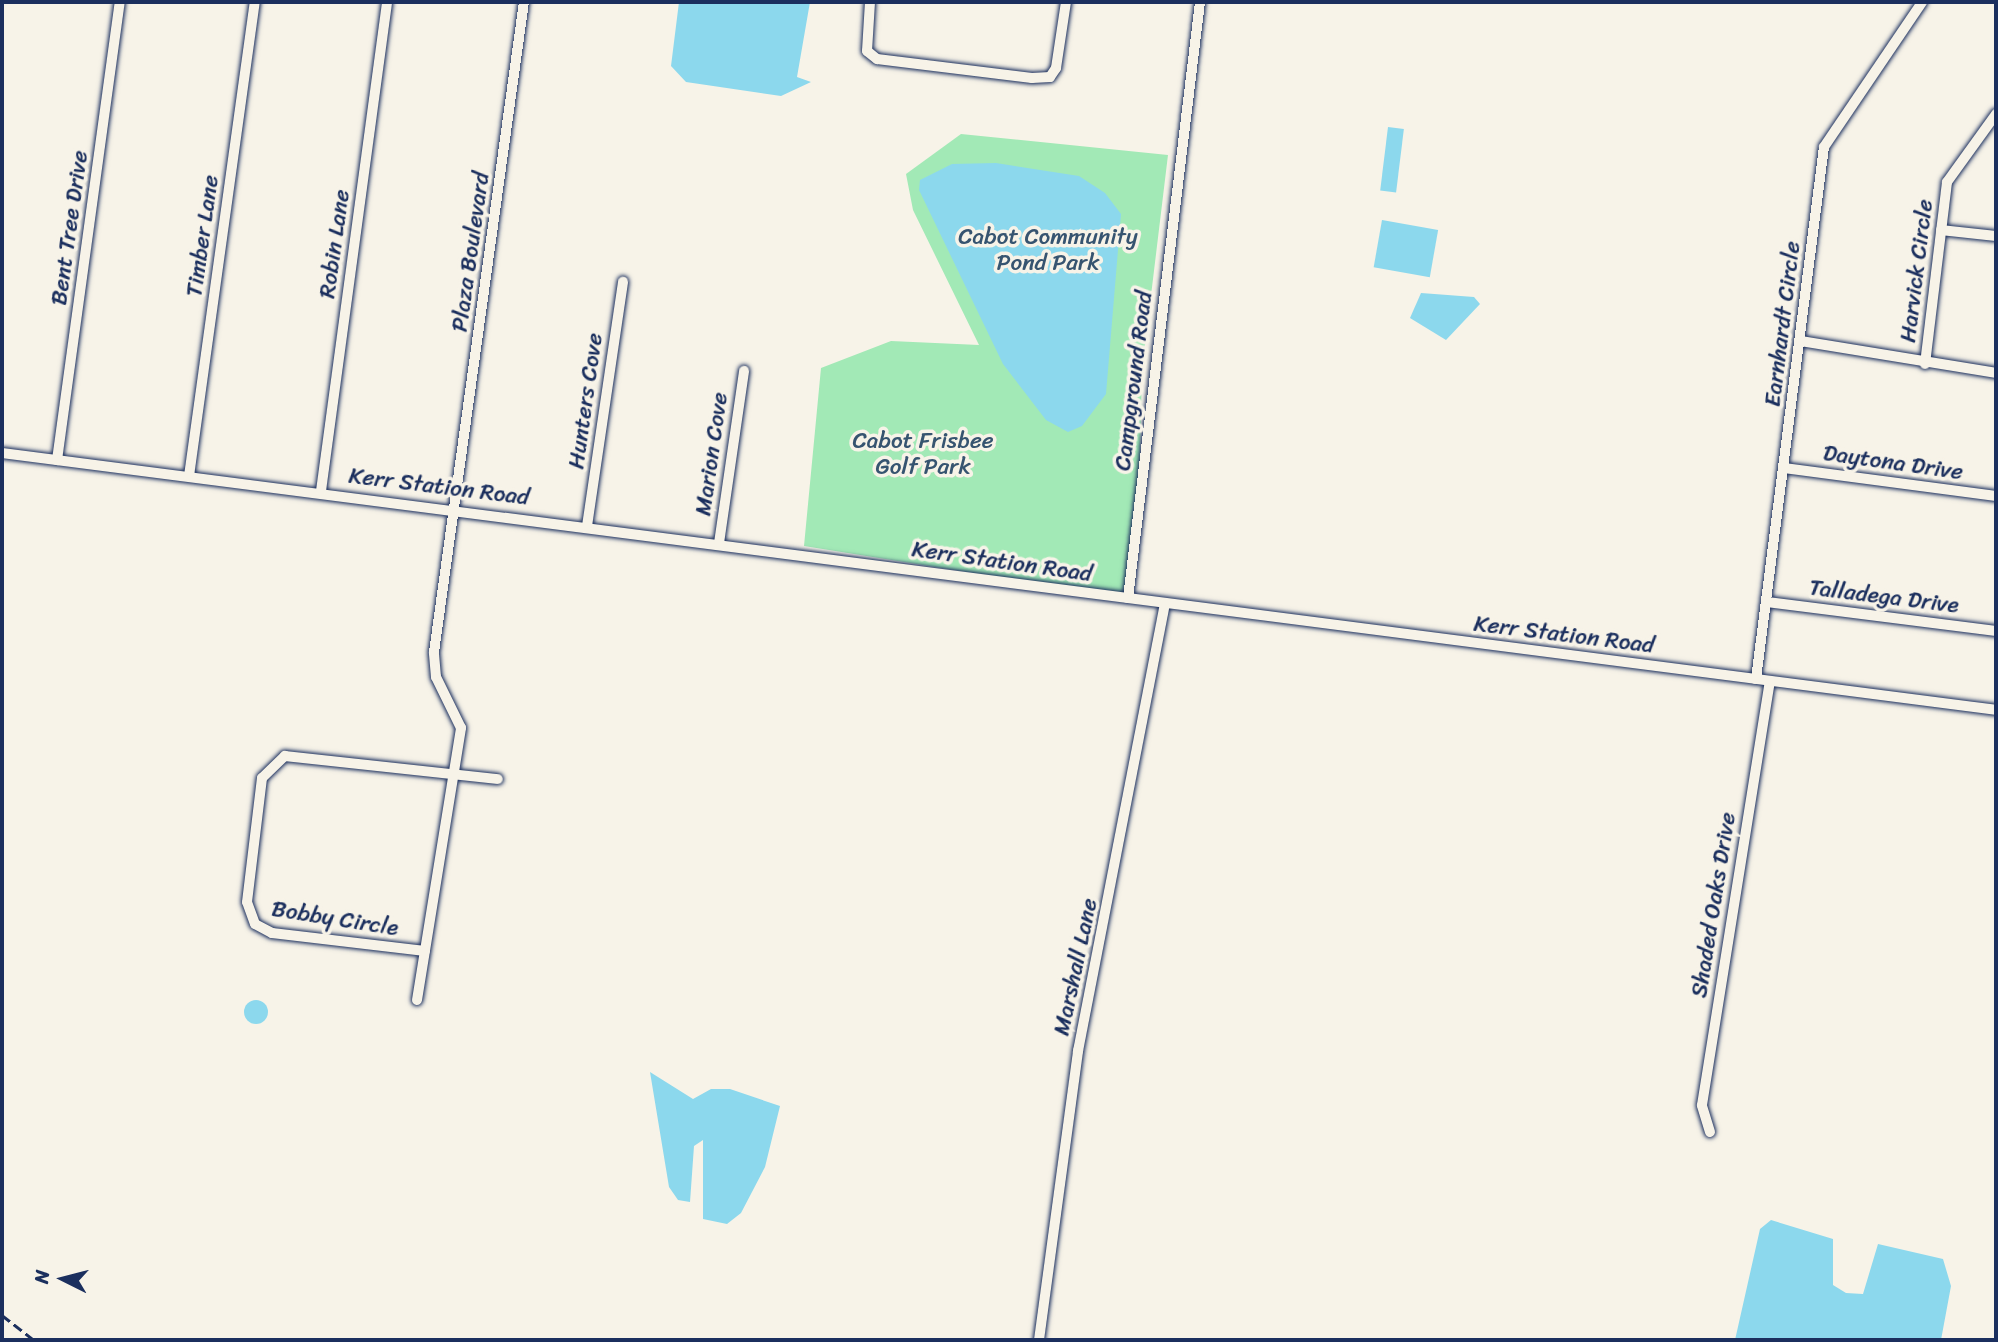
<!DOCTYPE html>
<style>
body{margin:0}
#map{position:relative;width:1998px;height:1342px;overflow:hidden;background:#f7f3e8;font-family:Sriracha,sans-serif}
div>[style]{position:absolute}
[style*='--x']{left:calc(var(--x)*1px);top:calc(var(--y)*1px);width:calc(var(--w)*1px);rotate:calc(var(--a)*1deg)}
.green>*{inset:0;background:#a2e9b6}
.water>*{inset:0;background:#8cd8ed;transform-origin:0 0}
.round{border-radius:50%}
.roads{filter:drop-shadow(0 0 2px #1b2f5e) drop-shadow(0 0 2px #1b2f5e)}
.minor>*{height:10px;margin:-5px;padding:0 5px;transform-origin:5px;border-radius:5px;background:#f7f3e8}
.rail>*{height:2.5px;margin-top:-1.25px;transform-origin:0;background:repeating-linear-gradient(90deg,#1b2f5e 0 10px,transparent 0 15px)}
span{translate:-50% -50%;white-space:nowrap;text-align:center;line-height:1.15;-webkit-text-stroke:7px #f7f3e8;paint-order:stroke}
.street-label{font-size:23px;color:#1b2f5e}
.park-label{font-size:23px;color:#365470}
.frame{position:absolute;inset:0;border:4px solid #1b2f5e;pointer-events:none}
.north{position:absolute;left:28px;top:1244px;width:70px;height:70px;-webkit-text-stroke:5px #f7f3e8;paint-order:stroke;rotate:276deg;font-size:19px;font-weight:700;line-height:28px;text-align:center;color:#1b2f5e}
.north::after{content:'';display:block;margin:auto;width:24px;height:32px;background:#1b2f5e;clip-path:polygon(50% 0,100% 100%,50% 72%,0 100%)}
</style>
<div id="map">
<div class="green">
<i style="clip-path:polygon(961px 134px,1168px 155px,1142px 370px,1139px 499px,1128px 598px,804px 546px,821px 368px,891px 341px,979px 345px,913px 210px,906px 174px)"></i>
</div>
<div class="water">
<i style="clip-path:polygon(679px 2px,810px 2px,797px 77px,811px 82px,781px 96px,686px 82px,671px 66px)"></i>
<i style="left:1388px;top:127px;width:16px;height:64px;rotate:7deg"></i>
<i style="clip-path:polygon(996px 163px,1079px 176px,1105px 193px,1121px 214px,1106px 394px,1082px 426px,1068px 432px,1046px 420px,1003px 364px,919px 190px,920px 180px,952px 164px)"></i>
<i style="left:1382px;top:220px;width:57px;height:48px;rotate:10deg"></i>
<i style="clip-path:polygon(1421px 293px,1474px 297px,1480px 304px,1446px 340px,1410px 318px)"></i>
<i class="round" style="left:244px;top:1000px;width:24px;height:24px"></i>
<i style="clip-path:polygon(650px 1072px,693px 1099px,711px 1089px,730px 1089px,780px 1106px,765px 1167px,741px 1213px,727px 1224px,703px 1219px,703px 1140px,694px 1146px,690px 1202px,678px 1200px,669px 1187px)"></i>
<i style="clip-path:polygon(1771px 1220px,1833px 1239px,1833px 1285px,1846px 1293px,1863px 1294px,1878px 1244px,1943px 1259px,1951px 1286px,1941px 1340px,1735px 1340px,1760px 1229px)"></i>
</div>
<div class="roads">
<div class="minor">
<i style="--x:870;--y:2;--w:49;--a:93.5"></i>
<i style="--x:867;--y:51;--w:13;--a:39"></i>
<i style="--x:877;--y:59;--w:156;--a:7"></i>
<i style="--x:1032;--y:78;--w:18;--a:-3"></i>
<i style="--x:1050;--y:77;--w:11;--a:-56"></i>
<i style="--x:1056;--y:68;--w:67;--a:-81.4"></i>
<i style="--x:1941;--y:230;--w:55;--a:6.2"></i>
<i style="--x:1801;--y:341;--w:198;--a:9.3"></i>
<i style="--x:1925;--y:364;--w:183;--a:-83.1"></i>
<i style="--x:1947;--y:182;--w:84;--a:-54.2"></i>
<i style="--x:2;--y:453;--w:2010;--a:7.34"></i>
<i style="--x:57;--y:460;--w:462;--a:-82.2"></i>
<i style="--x:1784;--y:468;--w:214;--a:7.5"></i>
<i style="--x:189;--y:476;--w:479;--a:-82.1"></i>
<i style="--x:321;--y:491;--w:493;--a:-82.3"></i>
<i style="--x:587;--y:526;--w:247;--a:-81.6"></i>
<i style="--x:719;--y:543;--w:174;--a:-81.7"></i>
<i style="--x:1128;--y:598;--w:600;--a:-83.11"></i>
<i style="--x:1767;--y:602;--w:231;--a:7.2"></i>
<i style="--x:1756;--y:679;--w:536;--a:-82.72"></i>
<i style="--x:1824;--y:147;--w:175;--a:-55.9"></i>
<i style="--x:425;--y:951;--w:154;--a:-173.3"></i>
<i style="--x:272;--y:933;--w:19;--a:-152"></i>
<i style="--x:255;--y:924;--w:23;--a:-110"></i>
<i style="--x:247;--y:902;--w:125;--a:-83.1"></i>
<i style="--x:262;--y:778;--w:32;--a:-44"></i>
<i style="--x:285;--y:756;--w:214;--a:6.2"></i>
<i style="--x:417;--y:1000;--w:276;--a:-80.8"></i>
<i style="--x:461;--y:728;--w:57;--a:-116.1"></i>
<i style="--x:436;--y:677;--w:25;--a:-95"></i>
<i style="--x:434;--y:652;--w:656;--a:-82.12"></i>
<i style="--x:1710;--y:1132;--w:28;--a:-107"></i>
<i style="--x:1702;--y:1105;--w:429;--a:-80.9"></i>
<i style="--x:1039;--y:1340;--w:292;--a:-82.3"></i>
<i style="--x:1078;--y:1051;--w:456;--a:-79"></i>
</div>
</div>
<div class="rail">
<i style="--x:2;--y:1315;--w:41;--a:38"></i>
</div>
<div class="street-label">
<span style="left:70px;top:228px;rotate:-82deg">Bent Tree Drive</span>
<span style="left:203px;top:236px;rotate:-82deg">Timber Lane</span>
<span style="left:335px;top:244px;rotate:-82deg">Robin Lane</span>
<span style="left:471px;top:252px;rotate:-82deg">Plaza Boulevard</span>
<span style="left:1917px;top:271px;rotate:-83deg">Harvick Circle</span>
<span style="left:1783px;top:324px;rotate:-83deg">Earnhardt Circle</span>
<span style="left:1134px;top:381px;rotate:-83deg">Campground Road</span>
<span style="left:586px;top:401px;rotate:-82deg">Hunters Cove</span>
<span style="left:712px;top:454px;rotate:-82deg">Marion Cove</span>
<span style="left:1893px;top:463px;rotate:8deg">Daytona Drive</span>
<span style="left:439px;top:487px;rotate:7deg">Kerr Station Road</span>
<span style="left:1002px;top:562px;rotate:8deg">Kerr Station Road</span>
<span style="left:1884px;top:597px;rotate:7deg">Talladega Drive</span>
<span style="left:1564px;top:635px;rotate:7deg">Kerr Station Road</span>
<span style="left:1714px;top:905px;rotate:-81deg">Shaded Oaks Drive</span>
<span style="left:335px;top:919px;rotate:9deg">Bobby Circle</span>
<span style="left:1076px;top:967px;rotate:-78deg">Marshall Lane</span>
</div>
<div class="park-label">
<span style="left:1048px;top:250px">Cabot Community<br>Pond Park</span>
<span style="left:923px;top:454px">Cabot Frisbee<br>Golf Park</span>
</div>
<div class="frame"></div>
<div class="north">N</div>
</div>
